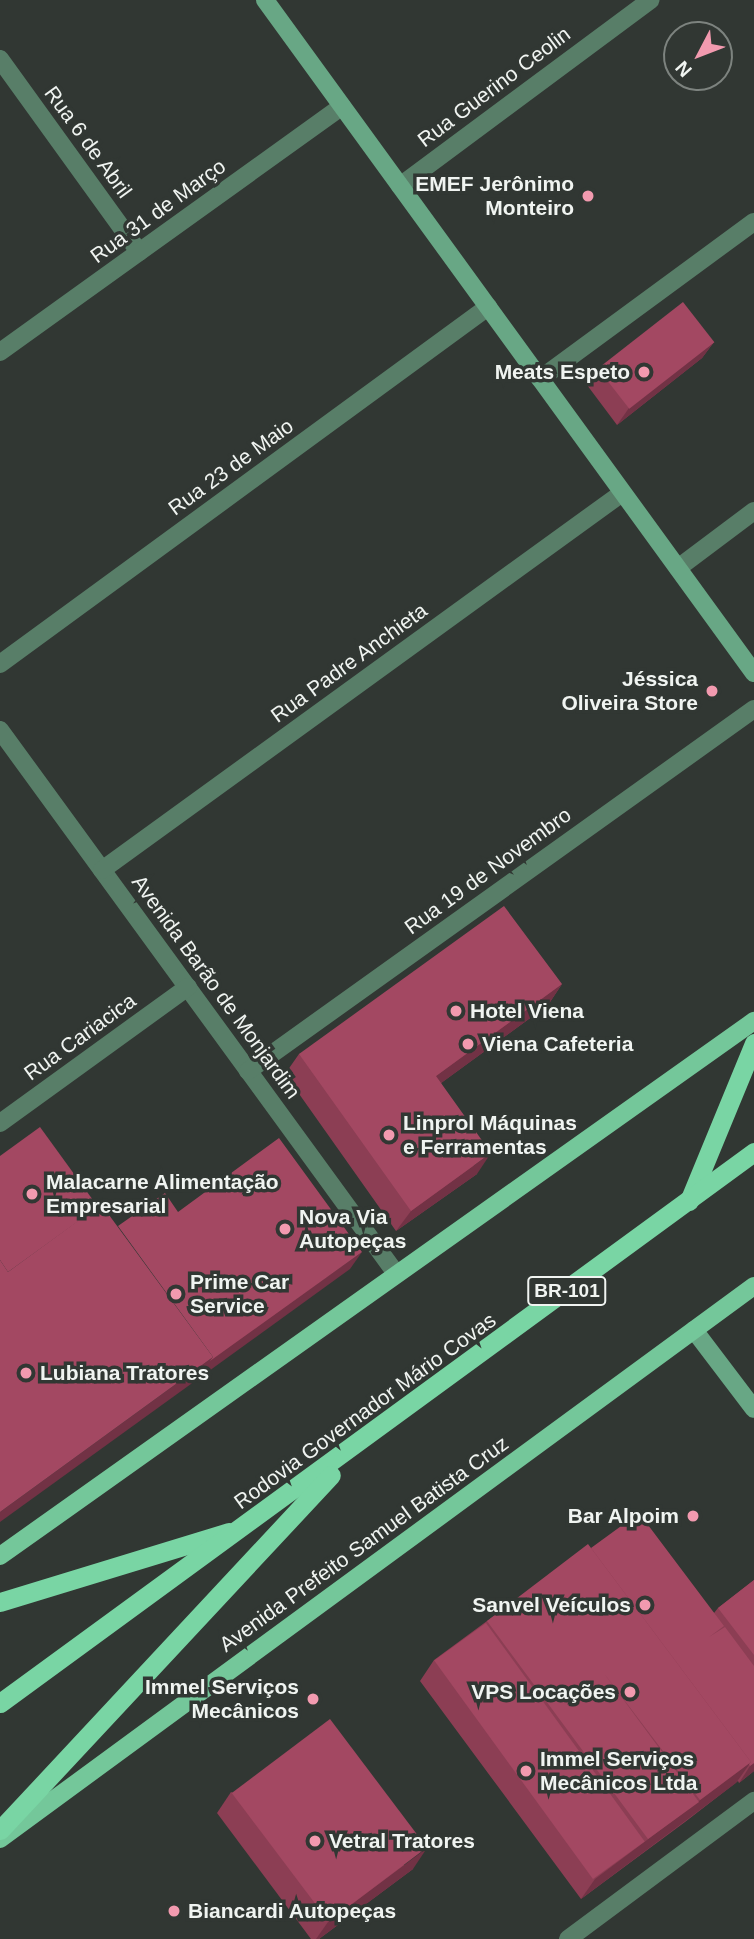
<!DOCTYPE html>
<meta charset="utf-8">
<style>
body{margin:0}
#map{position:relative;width:754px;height:1939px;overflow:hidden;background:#313733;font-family:Arial,sans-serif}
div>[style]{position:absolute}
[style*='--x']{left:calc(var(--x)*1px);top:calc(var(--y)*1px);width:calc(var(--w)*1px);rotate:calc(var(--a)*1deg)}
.minor>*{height:18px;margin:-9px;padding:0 9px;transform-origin:9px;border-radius:9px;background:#587e68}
.secondary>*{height:18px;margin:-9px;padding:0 9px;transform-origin:9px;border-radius:9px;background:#68a785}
.primary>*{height:18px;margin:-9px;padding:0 9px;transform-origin:9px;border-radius:9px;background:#74c79a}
.trunk>*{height:19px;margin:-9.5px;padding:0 9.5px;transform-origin:9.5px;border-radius:9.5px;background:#79d5a4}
.wall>*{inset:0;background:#8c3e54}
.shaded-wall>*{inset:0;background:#723245}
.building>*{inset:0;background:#a34862;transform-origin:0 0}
.dots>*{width:19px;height:19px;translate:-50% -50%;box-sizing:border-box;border:4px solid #313733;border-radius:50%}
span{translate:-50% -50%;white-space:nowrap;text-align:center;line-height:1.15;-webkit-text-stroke:7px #313733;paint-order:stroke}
.shield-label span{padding:2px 5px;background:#313733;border:2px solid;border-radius:5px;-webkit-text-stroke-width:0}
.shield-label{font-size:19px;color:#f0f4f1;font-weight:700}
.street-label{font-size:21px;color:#f0f4f1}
.poi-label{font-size:21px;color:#f0f4f1;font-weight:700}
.right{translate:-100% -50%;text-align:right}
.left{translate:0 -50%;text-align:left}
.north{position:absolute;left:663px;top:21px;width:70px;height:70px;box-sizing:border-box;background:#313733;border:2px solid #7d837f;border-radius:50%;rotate:228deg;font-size:19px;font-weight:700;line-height:28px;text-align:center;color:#f0f4f1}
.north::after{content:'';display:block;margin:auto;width:24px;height:32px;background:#f29aaf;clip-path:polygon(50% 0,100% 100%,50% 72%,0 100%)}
</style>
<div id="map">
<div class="minor">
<i style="--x:0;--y:59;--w:238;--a:54.2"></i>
<i style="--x:400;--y:186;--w:312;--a:-36.6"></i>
<i style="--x:0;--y:352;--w:421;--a:-35.7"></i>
<i style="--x:540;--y:379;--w:265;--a:-36.3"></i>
<i style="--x:678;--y:568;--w:95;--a:-36.9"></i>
<i style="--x:0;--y:664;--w:605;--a:-36.19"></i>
<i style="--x:0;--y:730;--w:671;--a:53.92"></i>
<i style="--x:102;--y:870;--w:642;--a:-35.94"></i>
<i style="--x:248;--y:1071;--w:622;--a:-35.58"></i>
<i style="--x:0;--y:1123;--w:232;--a:-35.9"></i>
<i style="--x:568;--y:1939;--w:232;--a:-36.6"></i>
</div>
<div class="secondary">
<i style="--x:265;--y:0;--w:832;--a:54"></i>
<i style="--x:694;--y:1330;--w:99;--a:52.8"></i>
</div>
<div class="primary">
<i style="--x:0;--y:1556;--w:925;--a:-35.36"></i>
<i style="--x:0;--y:1839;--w:935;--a:-36.26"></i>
</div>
<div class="trunk">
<i style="--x:689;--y:1201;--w:171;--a:-67.6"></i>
<i style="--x:0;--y:1602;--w:239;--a:-17"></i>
<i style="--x:0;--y:1703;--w:934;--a:-36.16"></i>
<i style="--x:0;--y:1830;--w:485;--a:-47"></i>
</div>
<div class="wall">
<i style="clip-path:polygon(714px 342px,702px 358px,617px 425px,587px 385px,598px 369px)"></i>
<i style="clip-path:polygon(562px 984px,548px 1005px,441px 1083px,477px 1174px,396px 1231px,285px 1074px,299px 1054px)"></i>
<i style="clip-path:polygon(591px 1548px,714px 1613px,718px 1608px,754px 1580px,754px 1771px,739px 1783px,738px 1781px,685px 1822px,581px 1899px,420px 1681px,434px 1660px,487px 1621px)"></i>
<i style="clip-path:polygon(231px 1792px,413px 1869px,319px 1939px,311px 1939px,217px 1813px)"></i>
</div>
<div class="shaded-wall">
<i style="clip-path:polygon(714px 342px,702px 358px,617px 425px,629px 408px)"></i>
<i style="clip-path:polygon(562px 984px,548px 1005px,422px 1097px,436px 1076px)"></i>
<i style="clip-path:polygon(491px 1153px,477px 1174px,396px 1231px,411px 1211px)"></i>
<i style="clip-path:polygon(362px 1252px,350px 1269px,0 1522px,0 1512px,213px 1357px)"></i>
<i style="clip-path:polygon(751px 1762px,736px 1783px,581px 1899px,595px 1879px)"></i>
<i style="clip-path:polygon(754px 1763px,754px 1771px,739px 1783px,750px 1766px)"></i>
<i style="clip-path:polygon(427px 1848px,413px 1869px,319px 1939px,316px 1939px,328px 1922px)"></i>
</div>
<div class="building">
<i style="left:683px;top:302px;width:51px;height:108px;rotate:52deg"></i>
<i style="clip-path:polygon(504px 906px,562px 984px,436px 1076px,491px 1153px,411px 1211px,299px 1054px)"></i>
<i style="clip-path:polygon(40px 1127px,98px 1207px,8px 1272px,0 1260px,0 1156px)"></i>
<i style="clip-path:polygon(279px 1138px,362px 1252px,210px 1361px,213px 1357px,118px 1226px,165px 1193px,178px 1212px)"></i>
<i style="clip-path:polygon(101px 1204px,213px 1357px,0 1512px,0 1260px,8px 1272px)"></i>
<i style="clip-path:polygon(639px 1513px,724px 1626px,709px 1637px,725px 1627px,754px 1666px,754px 1763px,750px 1766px,749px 1764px,751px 1762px,591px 1548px)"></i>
<i style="clip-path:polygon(588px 1544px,751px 1762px,700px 1800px,603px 1672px,699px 1802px,648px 1839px,487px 1621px)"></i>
<i style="clip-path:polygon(754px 1580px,754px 1655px,718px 1608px)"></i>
<i style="left:486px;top:1623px;width:270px;height:64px;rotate:54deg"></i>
<i style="left:330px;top:1719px;width:161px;height:123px;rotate:53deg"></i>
</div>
<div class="dots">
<i style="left:588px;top:196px;background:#f29aaf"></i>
<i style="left:644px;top:372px;background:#f29aaf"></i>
<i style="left:712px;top:691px;background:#f29aaf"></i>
<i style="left:456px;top:1011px;background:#f29aaf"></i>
<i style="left:468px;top:1044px;background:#f29aaf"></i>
<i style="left:389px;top:1135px;background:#f29aaf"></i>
<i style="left:32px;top:1194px;background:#f29aaf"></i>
<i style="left:285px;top:1229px;background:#f29aaf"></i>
<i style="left:176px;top:1294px;background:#f29aaf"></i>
<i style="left:26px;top:1373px;background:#f29aaf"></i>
<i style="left:693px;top:1516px;background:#f29aaf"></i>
<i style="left:645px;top:1605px;background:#f29aaf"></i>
<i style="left:630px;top:1692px;background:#f29aaf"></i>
<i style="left:313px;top:1699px;background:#f29aaf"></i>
<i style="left:526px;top:1771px;background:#f29aaf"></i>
<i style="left:315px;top:1841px;background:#f29aaf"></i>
<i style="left:174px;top:1911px;background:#f29aaf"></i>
</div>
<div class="shield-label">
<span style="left:567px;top:1291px">BR-101</span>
</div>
<div class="street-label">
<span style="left:494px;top:87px;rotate:-37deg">Rua Guerino Ceolin</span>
<span style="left:88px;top:142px;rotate:54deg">Rua 6 de Abril</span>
<span style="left:158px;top:211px;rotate:-36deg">Rua 31 de Março</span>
<span style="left:231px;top:467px;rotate:-36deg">Rua 23 de Maio</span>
<span style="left:349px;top:663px;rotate:-36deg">Rua Padre Anchieta</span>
<span style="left:488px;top:871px;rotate:-36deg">Rua 19 de Novembro</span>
<span style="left:216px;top:987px;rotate:54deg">Avenida Barão de Monjardim</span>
<span style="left:80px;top:1037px;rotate:-36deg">Rua Cariacica</span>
<span style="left:365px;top:1411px;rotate:-36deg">Rodovia Governador Mário Covas</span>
<span style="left:364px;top:1544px;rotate:-36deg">Avenida Prefeito Samuel Batista Cruz</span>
</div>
<div class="poi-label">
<span class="right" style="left:574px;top:196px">EMEF Jerônimo<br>Monteiro</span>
<span class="right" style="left:630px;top:372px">Meats Espeto</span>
<span class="right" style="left:698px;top:691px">Jéssica<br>Oliveira Store</span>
<span class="left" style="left:470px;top:1011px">Hotel Viena</span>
<span class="left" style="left:482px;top:1044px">Viena Cafeteria</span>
<span class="left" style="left:403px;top:1135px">Linprol Máquinas<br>e Ferramentas</span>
<span class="left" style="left:46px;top:1194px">Malacarne Alimentação<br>Empresarial</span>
<span class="left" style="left:299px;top:1229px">Nova Via<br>Autopeças</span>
<span class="left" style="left:190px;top:1294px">Prime Car<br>Service</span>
<span class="left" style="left:40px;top:1373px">Lubiana Tratores</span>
<span class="right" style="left:679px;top:1516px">Bar Alpoim</span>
<span class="right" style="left:631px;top:1605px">Sanvel Veículos</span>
<span class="right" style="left:299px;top:1699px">Immel Serviços<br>Mecânicos</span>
<span class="right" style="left:616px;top:1692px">VPS Locações</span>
<span class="left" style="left:540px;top:1771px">Immel Serviços<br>Mecânicos Ltda</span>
<span class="left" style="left:329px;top:1841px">Vetral Tratores</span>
<span class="left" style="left:188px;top:1911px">Biancardi Autopeças</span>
</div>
<div class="north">N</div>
</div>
